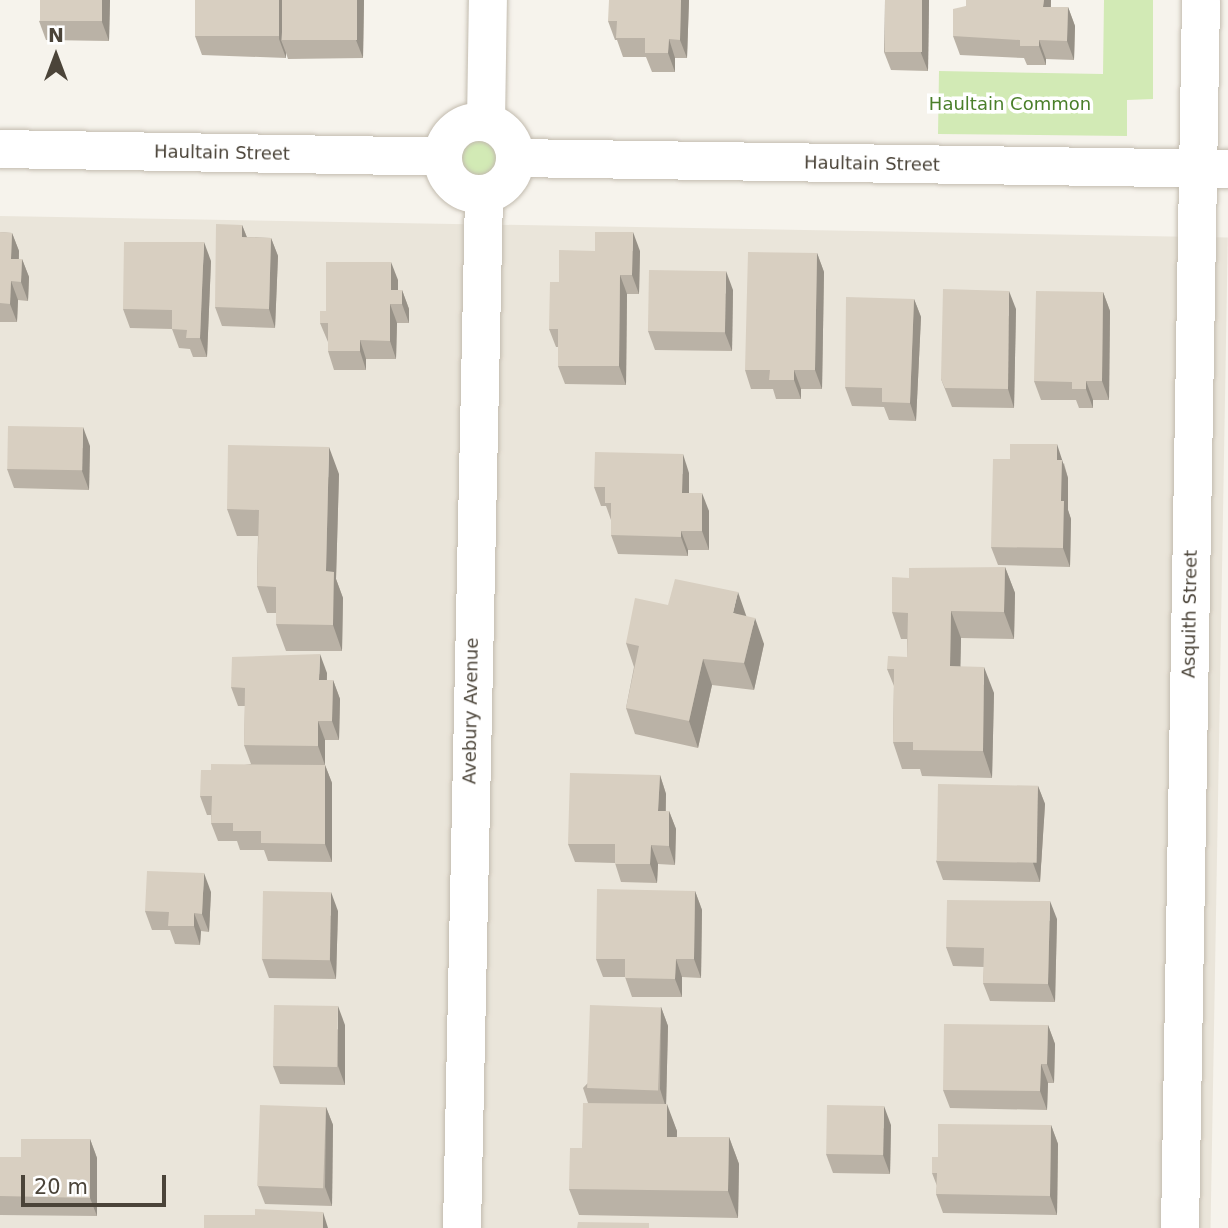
<!DOCTYPE html>
<style>
body{margin:0}
#map{position:relative;width:1228px;height:1228px;overflow:hidden;background:#f6f3ec;font-family:"DejaVu Sans",sans-serif}
div>[style]{position:absolute}
[style*='--x']{left:calc(var(--x)*1px);top:calc(var(--y)*1px);width:calc(var(--w)*1px);rotate:calc(var(--a)*1deg)}
.residential>*{inset:0;background:#eae5da;transform-origin:0 0}
.green>*{inset:0;background:#d2eab5}
.round{border-radius:50%}
.roads{filter:drop-shadow(0 0 2px #c2bbae) drop-shadow(0 0 2px #c2bbae)}
.street>*{height:38px;margin:-19px;padding:0 19px;transform-origin:19px;border-radius:19px;background:#fff}
.street>.ring{margin:-19px;padding:0;box-sizing:content-box;background:none;border:38px solid #fff;border-radius:50%}
.wall>*{inset:0;background:#bab2a6}
.shaded-wall>*{inset:0;background:#979187}
.building>*{inset:0;background:#d8cfc1;transform-origin:0 0}
span{translate:-50% -50%;white-space:nowrap;text-align:center;line-height:1.15;-webkit-text-stroke:7px #fff;paint-order:stroke}
.park-label{font-size:18px;color:#4a7f2a}
.street-label{font-size:18px;color:#4b4439}
.north{position:absolute;left:21px;top:21px;width:70px;height:70px;-webkit-text-stroke:5px #fff;paint-order:stroke;rotate:0deg;font-size:19px;font-weight:700;line-height:28px;text-align:center;color:#4b4439}
.north::after{content:'';display:block;margin:auto;width:24px;height:32px;background:#4b4439;clip-path:polygon(50% 0,100% 100%,50% 72%,0 100%)}
.scale{position:absolute;left:21px;top:1175px;width:145px;height:32px;box-sizing:border-box;border:4px solid #4b4439;border-top:0;padding-left:9px;font-size:21px;line-height:24px;white-space:nowrap;color:#4b4439;-webkit-text-stroke:5px #fff;paint-order:stroke}
</style>
<div id="map">
<div class="residential">
<i style="left:0;top:216px;width:1228px;height:1012px;rotate:1deg"></i>
</div>
<div class="green">
<i style="clip-path:polygon(1104px 0,1153px 0,1153px 99px,1127px 100px,1127px 136px,938px 134px,939px 71px,1103px 74px)"></i>
<i class="round" style="left:452px;top:130px;width:54px;height:54px"></i>
</div>
<div class="roads">
<div class="street">
<i style="--x:486;--y:122;--w:122;--a:-89.1"></i>
<i class="ring" style="left:443px;top:122px;width:34px;height:34px"></i>
<i style="--x:0;--y:149;--w:443;--a:1"></i>
<i style="--x:515;--y:158;--w:713;--a:0.88"></i>
<i style="--x:462;--y:1228;--w:1034;--a:-88.78"></i>
<i style="--x:1180;--y:1228;--w:1228;--a:-89.02"></i>
</div>
</div>
<div class="wall">
<i style="clip-path:polygon(110px 0,109px 41px,46px 40px,39px 21px)"></i>
<i style="clip-path:polygon(195px 0,364px 0,363px 58px,288px 59px,286px 53px,286px 58px,202px 55px,195px 36px)"></i>
<i style="clip-path:polygon(689px 0,687px 58px,675px 58px,675px 72px,652px 72px,646px 57px,623px 57px,617px 40px,615px 40px,608px 21px)"></i>
<i style="clip-path:polygon(885px 0,929px 0,928px 71px,891px 70px,884px 52px)"></i>
<i style="clip-path:polygon(966px 0,1051px 0,1051px 7px,1068px 7px,1075px 26px,1074px 60px,1046px 59px,1046px 65px,1027px 65px,1024px 58px,960px 55px,953px 36px,966px 6px)"></i>
<i style="clip-path:polygon(242px 225px,247px 237px,271px 238px,278px 256px,275px 328px,222px 326px,215px 307px)"></i>
<i style="clip-path:polygon(0 232px,12px 233px,19px 251px,19px 259px,22px 259px,29px 277px,28px 301px,18px 300px,17px 322px,0 322px)"></i>
<i style="clip-path:polygon(595px 251px,640px 251px,639px 294px,627px 294px,626px 385px,565px 384px,558px 366px,558px 347px,556px 347px,549px 329px)"></i>
<i style="clip-path:polygon(817px 253px,824px 272px,822px 389px,801px 389px,801px 399px,776px 399px,773px 389px,751px 389px,745px 370px)"></i>
<i style="clip-path:polygon(211px 261px,207px 357px,193px 357px,190px 349px,179px 348px,172px 329px,130px 328px,123px 309px)"></i>
<i style="clip-path:polygon(398px 280px,398px 290px,402px 290px,409px 309px,409px 323px,397px 323px,396px 359px,366px 359px,366px 370px,334px 370px,328px 351px,328px 342px,320px 323px,326px 311px)"></i>
<i style="clip-path:polygon(733px 290px,732px 351px,655px 350px,648px 331px)"></i>
<i style="clip-path:polygon(1103px 292px,1110px 311px,1109px 400px,1093px 400px,1093px 408px,1079px 408px,1076px 400px,1041px 400px,1034px 381px)"></i>
<i style="clip-path:polygon(914px 299px,921px 317px,916px 421px,889px 420px,884px 407px,852px 406px,845px 387px)"></i>
<i style="clip-path:polygon(1016px 309px,1014px 408px,952px 407px,941px 379px)"></i>
<i style="clip-path:polygon(90px 446px,89px 490px,14px 488px,7px 469px)"></i>
<i style="clip-path:polygon(1064px 463px,1068px 478px,1068px 510px,1071px 519px,1070px 567px,998px 565px,991px 547px)"></i>
<i style="clip-path:polygon(689px 473px,689px 493px,709px 511px,709px 550px,688px 550px,688px 556px,618px 554px,611px 535px,611px 520px,606px 506px,601px 506px,594px 487px)"></i>
<i style="clip-path:polygon(339px 474px,336px 579px,343px 598px,342px 651px,286px 651px,276px 624px,276px 613px,267px 613px,257px 586px,258px 536px,237px 536px,227px 509px)"></i>
<i style="clip-path:polygon(1005px 567px,1015px 593px,1014px 639px,961px 638px,960px 666px,994px 693px,992px 778px,922px 776px,920px 769px,902px 769px,893px 742px,894px 686px,887px 669px,907px 657px,907px 639px,901px 639px,892px 612px)"></i>
<i style="clip-path:polygon(668px 605px,746px 616px,764px 644px,754px 690px,712px 685px,698px 748px,635px 734px,626px 708px,634px 667px,626px 643px)"></i>
<i style="clip-path:polygon(327px 673px,327px 680px,333px 680px,340px 699px,339px 740px,325px 740px,325px 765px,332px 783px,332px 862px,268px 861px,264px 850px,240px 850px,237px 841px,218px 841px,211px 823px,211px 815px,207px 815px,200px 796px,211px 770px,251px 764px,244px 745px,245px 706px,238px 706px,231px 687px)"></i>
<i style="clip-path:polygon(660px 775px,666px 794px,666px 811px,669px 811px,676px 829px,675px 865px,658px 864px,657px 883px,621px 882px,615px 863px,575px 862px,568px 844px)"></i>
<i style="clip-path:polygon(1038px 786px,1045px 804px,1040px 882px,943px 880px,936px 861px)"></i>
<i style="clip-path:polygon(695px 891px,702px 910px,701px 978px,682px 977px,682px 997px,632px 997px,625px 977px,603px 977px,596px 959px)"></i>
<i style="clip-path:polygon(211px 892px,209px 932px,201px 931px,200px 945px,175px 944px,170px 930px,152px 930px,145px 911px)"></i>
<i style="clip-path:polygon(338px 911px,336px 979px,269px 978px,262px 959px)"></i>
<i style="clip-path:polygon(1057px 919px,1055px 1002px,990px 1001px,983px 983px,984px 967px,953px 966px,946px 947px)"></i>
<i style="clip-path:polygon(661px 1007px,668px 1026px,666px 1104px,677px 1131px,677px 1137px,729px 1137px,739px 1164px,738px 1218px,579px 1215px,569px 1189px,582px 1148px,588px 1103px,583px 1088px)"></i>
<i style="clip-path:polygon(345px 1025px,345px 1085px,280px 1084px,273px 1066px)"></i>
<i style="clip-path:polygon(1048px 1025px,1055px 1044px,1054px 1083px,1048px 1083px,1047px 1110px,950px 1108px,943px 1090px)"></i>
<i style="clip-path:polygon(326px 1107px,333px 1125px,332px 1206px,265px 1204px,258px 1186px)"></i>
<i style="clip-path:polygon(891px 1125px,890px 1174px,833px 1173px,826px 1154px)"></i>
<i style="clip-path:polygon(1051px 1125px,1058px 1144px,1057px 1215px,943px 1213px,936px 1194px,937px 1186px,932px 1173px)"></i>
<i style="clip-path:polygon(90px 1139px,97px 1158px,97px 1216px,0 1215px,0 1157px,21px 1157px)"></i>
</div>
<div class="shaded-wall">
<i style="clip-path:polygon(102px 0,110px 0,109px 41px,102px 22px)"></i>
<i style="clip-path:polygon(279px 0,286px 0,281px 40px,286px 53px,286px 58px,279px 39px)"></i>
<i style="clip-path:polygon(357px 0,364px 0,363px 58px,356px 40px)"></i>
<i style="clip-path:polygon(681px 0,689px 0,687px 58px,680px 40px)"></i>
<i style="clip-path:polygon(922px 0,929px 0,928px 71px,921px 53px)"></i>
<i style="clip-path:polygon(1044px 0,1051px 0,1050px 26px,1043px 7px)"></i>
<i style="clip-path:polygon(1068px 7px,1075px 26px,1074px 60px,1067px 41px)"></i>
<i style="clip-path:polygon(669px 39px,675px 58px,675px 72px,668px 53px)"></i>
<i style="clip-path:polygon(1039px 40px,1046px 59px,1046px 65px,1039px 46px)"></i>
<i style="clip-path:polygon(242px 225px,249px 243px,242px 237px)"></i>
<i style="clip-path:polygon(633px 232px,640px 251px,639px 294px,632px 275px)"></i>
<i style="clip-path:polygon(12px 233px,19px 251px,18px 277px,11px 259px)"></i>
<i style="clip-path:polygon(271px 238px,278px 256px,275px 328px,269px 309px)"></i>
<i style="clip-path:polygon(204px 242px,211px 261px,207px 357px,200px 338px)"></i>
<i style="clip-path:polygon(817px 253px,824px 272px,822px 389px,815px 370px)"></i>
<i style="clip-path:polygon(22px 259px,29px 277px,28px 301px,21px 282px)"></i>
<i style="clip-path:polygon(391px 262px,398px 280px,398px 304px,391px 290px)"></i>
<i style="clip-path:polygon(726px 271px,733px 290px,732px 351px,725px 333px)"></i>
<i style="clip-path:polygon(620px 275px,627px 294px,626px 385px,619px 366px)"></i>
<i style="clip-path:polygon(11px 281px,18px 300px,17px 322px,10px 304px)"></i>
<i style="clip-path:polygon(402px 290px,409px 309px,409px 323px,402px 304px)"></i>
<i style="clip-path:polygon(1009px 291px,1016px 309px,1014px 408px,1008px 389px)"></i>
<i style="clip-path:polygon(1103px 292px,1110px 311px,1109px 400px,1102px 381px)"></i>
<i style="clip-path:polygon(914px 299px,921px 317px,916px 421px,910px 403px)"></i>
<i style="clip-path:polygon(390px 304px,397px 323px,396px 359px,390px 341px)"></i>
<i style="clip-path:polygon(360px 340px,366px 359px,366px 370px,360px 351px)"></i>
<i style="clip-path:polygon(794px 370px,801px 389px,801px 399px,794px 380px)"></i>
<i style="clip-path:polygon(1086px 381px,1093px 400px,1093px 408px,1086px 389px)"></i>
<i style="clip-path:polygon(83px 427px,90px 446px,89px 490px,82px 471px)"></i>
<i style="clip-path:polygon(1057px 444px,1068px 478px,1068px 510px,1071px 519px,1070px 567px,1063px 548px,1057px 460px)"></i>
<i style="clip-path:polygon(329px 447px,339px 474px,336px 579px,343px 598px,342px 651px,333px 625px,326px 571px)"></i>
<i style="clip-path:polygon(683px 454px,689px 473px,689px 511px,682px 493px)"></i>
<i style="clip-path:polygon(702px 493px,709px 511px,709px 550px,702px 531px)"></i>
<i style="clip-path:polygon(681px 531px,688px 550px,688px 556px,681px 537px)"></i>
<i style="clip-path:polygon(1005px 567px,1015px 593px,1014px 639px,1004px 612px)"></i>
<i style="clip-path:polygon(738px 592px,747px 618px,733px 613px)"></i>
<i style="clip-path:polygon(951px 611px,961px 638px,960px 692px,950px 666px)"></i>
<i style="clip-path:polygon(755px 618px,764px 644px,754px 690px,744px 663px)"></i>
<i style="clip-path:polygon(320px 654px,327px 673px,326px 699px,319px 680px)"></i>
<i style="clip-path:polygon(703px 659px,712px 685px,698px 748px,689px 721px)"></i>
<i style="clip-path:polygon(984px 667px,994px 693px,992px 778px,983px 751px)"></i>
<i style="clip-path:polygon(333px 680px,340px 699px,339px 740px,332px 721px)"></i>
<i style="clip-path:polygon(318px 721px,325px 740px,325px 765px,318px 746px)"></i>
<i style="clip-path:polygon(325px 765px,332px 783px,332px 862px,325px 844px)"></i>
<i style="clip-path:polygon(660px 775px,666px 794px,665px 829px,658px 811px)"></i>
<i style="clip-path:polygon(1038px 786px,1045px 804px,1040px 882px,1033px 863px)"></i>
<i style="clip-path:polygon(669px 811px,676px 829px,675px 865px,669px 846px)"></i>
<i style="clip-path:polygon(651px 845px,658px 864px,657px 883px,650px 864px)"></i>
<i style="clip-path:polygon(204px 873px,211px 892px,209px 932px,202px 914px)"></i>
<i style="clip-path:polygon(695px 891px,702px 910px,701px 978px,694px 959px)"></i>
<i style="clip-path:polygon(331px 892px,338px 911px,336px 979px,330px 960px)"></i>
<i style="clip-path:polygon(1050px 901px,1057px 919px,1055px 1002px,1048px 984px)"></i>
<i style="clip-path:polygon(194px 913px,201px 931px,200px 945px,194px 926px)"></i>
<i style="clip-path:polygon(676px 959px,682px 977px,682px 997px,675px 979px)"></i>
<i style="clip-path:polygon(338px 1006px,345px 1025px,345px 1085px,338px 1066px)"></i>
<i style="clip-path:polygon(661px 1007px,668px 1026px,666px 1108px,660px 1089px)"></i>
<i style="clip-path:polygon(1048px 1025px,1055px 1044px,1054px 1083px,1047px 1064px)"></i>
<i style="clip-path:polygon(1041px 1064px,1048px 1083px,1047px 1110px,1040px 1091px)"></i>
<i style="clip-path:polygon(667px 1104px,677px 1131px,676px 1163px,667px 1137px)"></i>
<i style="clip-path:polygon(884px 1106px,891px 1125px,890px 1174px,883px 1155px)"></i>
<i style="clip-path:polygon(326px 1107px,333px 1125px,332px 1206px,325px 1187px)"></i>
<i style="clip-path:polygon(1051px 1125px,1058px 1144px,1057px 1215px,1050px 1196px)"></i>
<i style="clip-path:polygon(729px 1137px,739px 1164px,738px 1218px,728px 1191px)"></i>
<i style="clip-path:polygon(90px 1139px,97px 1158px,97px 1216px,90px 1198px)"></i>
<i style="clip-path:polygon(323px 1212px,328px 1228px,323px 1228px)"></i>
</div>
<div class="building">
<i style="left:40px;top:0;width:62px;height:21px"></i>
<i style="left:195px;top:0;width:84px;height:36px"></i>
<i style="left:282px;top:0;width:75px;height:40px"></i>
<i style="clip-path:polygon(609px 0,681px 0,680px 40px,669px 39px,668px 53px,645px 53px,645px 38px,616px 38px,617px 21px,608px 21px)"></i>
<i style="left:885px;top:0;width:37px;height:52px"></i>
<i style="clip-path:polygon(966px 0,1044px 0,1043px 7px,1068px 7px,1067px 41px,1039px 40px,1039px 46px,1020px 46px,1020px 40px,953px 36px,953px 9px,966px 6px)"></i>
<i style="clip-path:polygon(216px 224px,242px 225px,242px 237px,271px 238px,269px 309px,215px 307px)"></i>
<i style="clip-path:polygon(0 232px,12px 233px,11px 259px,22px 259px,21px 282px,11px 281px,10px 304px,0 303px)"></i>
<i style="clip-path:polygon(595px 232px,633px 232px,632px 275px,620px 275px,619px 366px,558px 366px,558px 329px,549px 329px,550px 282px,559px 282px,559px 250px,595px 251px)"></i>
<i style="clip-path:polygon(124px 242px,204px 242px,200px 338px,186px 338px,187px 330px,172px 329px,172px 310px,123px 309px)"></i>
<i style="clip-path:polygon(748px 252px,817px 253px,815px 370px,794px 370px,794px 380px,769px 380px,770px 370px,745px 370px)"></i>
<i style="clip-path:polygon(326px 262px,391px 262px,391px 290px,402px 290px,402px 304px,390px 304px,390px 341px,360px 340px,360px 351px,328px 351px,328px 323px,320px 323px,320px 311px,326px 311px)"></i>
<i style="left:649px;top:270px;width:77px;height:61px;rotate:1deg"></i>
<i style="clip-path:polygon(943px 289px,1009px 291px,1008px 389px,945px 388px,941px 379px)"></i>
<i style="clip-path:polygon(1036px 291px,1103px 292px,1102px 381px,1086px 381px,1086px 389px,1072px 389px,1072px 382px,1034px 381px)"></i>
<i style="clip-path:polygon(846px 297px,914px 299px,910px 403px,882px 402px,882px 388px,845px 387px)"></i>
<i style="left:8px;top:426px;width:75px;height:43px;rotate:1deg"></i>
<i style="clip-path:polygon(1010px 444px,1057px 444px,1057px 460px,1062px 460px,1061px 501px,1064px 501px,1063px 548px,991px 547px,993px 459px,1010px 459px)"></i>
<i style="clip-path:polygon(228px 445px,329px 447px,326px 571px,334px 572px,333px 625px,276px 624px,276px 587px,257px 586px,259px 510px,227px 509px)"></i>
<i style="clip-path:polygon(595px 452px,683px 454px,682px 493px,702px 493px,702px 531px,681px 531px,681px 537px,611px 535px,611px 503px,605px 503px,605px 487px,594px 487px)"></i>
<i style="clip-path:polygon(1005px 567px,1004px 612px,951px 611px,950px 666px,984px 667px,983px 751px,913px 750px,913px 742px,893px 742px,894px 669px,887px 669px,888px 656px,907px 657px,908px 613px,892px 612px,892px 577px,909px 578px,909px 568px)"></i>
<i style="clip-path:polygon(675px 579px,738px 592px,733px 613px,755px 618px,744px 663px,703px 659px,689px 721px,626px 708px,639px 646px,626px 643px,635px 598px,668px 605px)"></i>
<i style="clip-path:polygon(320px 654px,319px 680px,333px 680px,332px 721px,318px 721px,318px 746px,244px 745px,245px 688px,231px 687px,232px 657px)"></i>
<i style="clip-path:polygon(211px 764px,325px 765px,325px 844px,261px 843px,261px 831px,233px 831px,233px 823px,211px 823px,212px 796px,200px 796px,201px 770px,211px 770px)"></i>
<i style="clip-path:polygon(570px 773px,660px 775px,658px 811px,669px 811px,669px 846px,651px 845px,650px 864px,615px 864px,615px 844px,568px 844px)"></i>
<i style="left:938px;top:784px;width:100px;height:77px;rotate:1deg"></i>
<i style="clip-path:polygon(147px 871px,204px 873px,202px 914px,194px 913px,194px 926px,168px 926px,169px 912px,145px 911px)"></i>
<i style="clip-path:polygon(597px 889px,695px 891px,694px 959px,676px 959px,675px 979px,625px 978px,625px 959px,596px 959px)"></i>
<i style="left:263px;top:891px;width:68px;height:68px;rotate:1deg"></i>
<i style="clip-path:polygon(947px 900px,1050px 901px,1048px 984px,983px 983px,984px 948px,946px 947px)"></i>
<i style="left:274px;top:1005px;width:64px;height:61px;rotate:1deg"></i>
<i style="left:590px;top:1005px;width:71px;height:83px;rotate:2deg"></i>
<i style="clip-path:polygon(944px 1024px,1048px 1025px,1047px 1064px,1041px 1064px,1040px 1091px,943px 1090px)"></i>
<i style="clip-path:polygon(583px 1103px,667px 1104px,667px 1137px,729px 1137px,728px 1191px,569px 1189px,570px 1148px,582px 1148px)"></i>
<i style="left:260px;top:1105px;width:66px;height:81px;rotate:2deg"></i>
<i style="left:827px;top:1105px;width:57px;height:49px;rotate:1deg"></i>
<i style="clip-path:polygon(938px 1124px,1051px 1125px,1050px 1196px,936px 1194px,937px 1173px,932px 1173px,932px 1157px,938px 1157px)"></i>
<i style="clip-path:polygon(21px 1139px,90px 1139px,90px 1198px,0 1196px,0 1157px,21px 1157px)"></i>
<i style="clip-path:polygon(255px 1209px,323px 1212px,323px 1228px,204px 1228px,204px 1215px,255px 1215px)"></i>
<i style="clip-path:polygon(578px 1222px,649px 1223px,649px 1228px,577px 1228px)"></i>
</div>
<div class="park-label">
<span style="left:1010px;top:104px">Haultain Common</span>
</div>
<div class="street-label">
<span style="left:222px;top:153px;rotate:1deg">Haultain Street</span>
<span style="left:872px;top:164px;rotate:1deg">Haultain Street</span>
<span style="left:1190px;top:614px;rotate:-89deg">Asquith Street</span>
<span style="left:471px;top:711px;rotate:-89deg">Avebury Avenue</span>
</div>
<div class="north">N</div>
<div class="scale">20 m</div>
</div>
